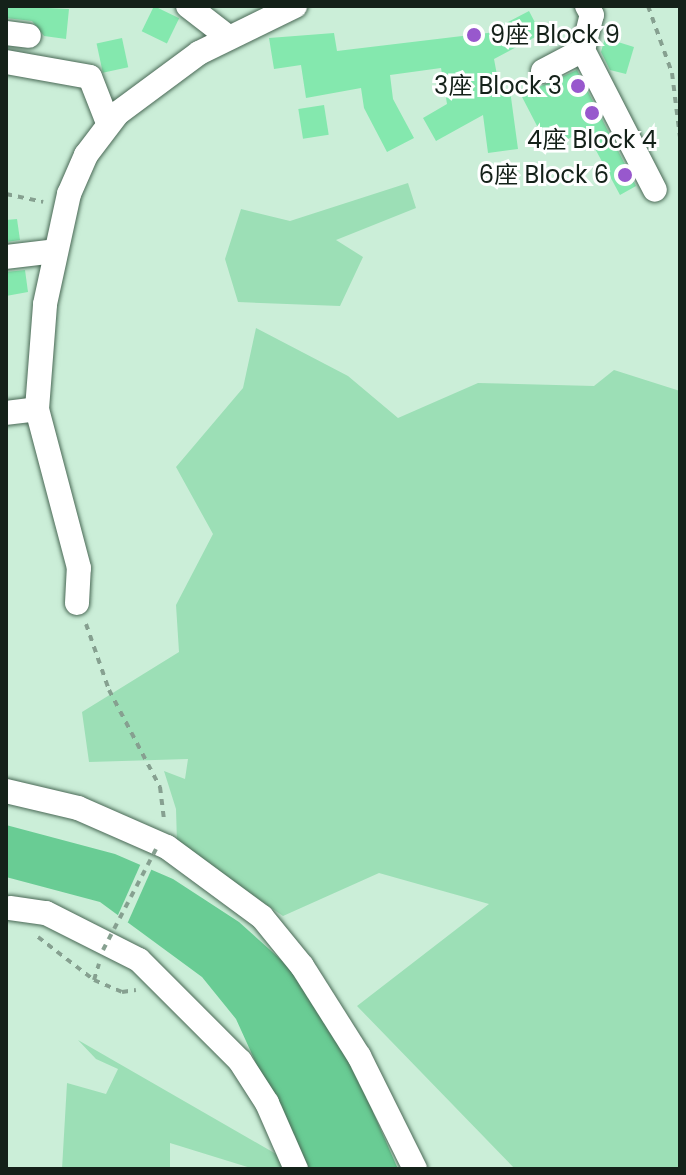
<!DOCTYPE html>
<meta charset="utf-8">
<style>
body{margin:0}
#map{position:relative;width:686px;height:1175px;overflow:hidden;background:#cbeed8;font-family:Poppins,"Noto Sans TC",sans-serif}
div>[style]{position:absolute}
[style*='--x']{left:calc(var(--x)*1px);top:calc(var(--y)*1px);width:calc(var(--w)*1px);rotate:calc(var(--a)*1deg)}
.green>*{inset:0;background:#9cdfb6}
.water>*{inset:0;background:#69cc94}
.pier>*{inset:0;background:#cbeed8;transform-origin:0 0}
.building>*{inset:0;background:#84e8ae;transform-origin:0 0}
.path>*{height:4px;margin-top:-2px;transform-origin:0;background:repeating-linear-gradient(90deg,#86a090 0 6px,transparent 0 12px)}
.roads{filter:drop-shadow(0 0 2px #496855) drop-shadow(0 0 2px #496855)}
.minor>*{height:24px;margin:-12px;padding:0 12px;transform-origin:12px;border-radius:12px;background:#fff}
.path-bridge>*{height:4px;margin-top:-2px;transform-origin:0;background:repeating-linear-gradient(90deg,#86a090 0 6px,transparent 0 12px)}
.dots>*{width:22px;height:22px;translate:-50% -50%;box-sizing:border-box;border:4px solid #fff;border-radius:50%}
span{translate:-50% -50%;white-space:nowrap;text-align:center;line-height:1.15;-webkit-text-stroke:6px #fff;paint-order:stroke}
.poi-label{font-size:24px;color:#142119}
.left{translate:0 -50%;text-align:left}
.right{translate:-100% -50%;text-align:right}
.frame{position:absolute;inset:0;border:8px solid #142119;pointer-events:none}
</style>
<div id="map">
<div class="green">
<i style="clip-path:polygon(408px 183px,416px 208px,336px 240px,363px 257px,340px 306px,238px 302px,225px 259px,241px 209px,290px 221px)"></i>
<i style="clip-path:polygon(256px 328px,348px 376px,398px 418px,478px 383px,594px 386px,614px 370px,680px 391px,680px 1169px,515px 1169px,357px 1006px,489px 904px,379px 873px,283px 916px,177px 843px,176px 809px,164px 771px,185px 779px,188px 759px,89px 762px,82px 712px,179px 652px,176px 605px,213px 534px,176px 467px,243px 388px)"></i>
<i style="clip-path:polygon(78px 1040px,302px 1169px,254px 1169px,170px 1143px,170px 1169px,62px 1169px,67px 1083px,106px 1094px,118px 1069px,96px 1059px)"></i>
</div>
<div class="water">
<i style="clip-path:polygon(6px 825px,115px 854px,173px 879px,239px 922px,299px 976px,356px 1073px,398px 1169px,304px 1169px,236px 1019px,202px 977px,100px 902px,6px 877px)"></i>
</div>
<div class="pier">
<i style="left:142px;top:861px;width:12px;height:62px;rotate:24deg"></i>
</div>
<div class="building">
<i style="clip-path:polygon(6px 6px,69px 9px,66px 39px,44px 36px,32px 21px,6px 18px)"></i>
<i style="left:154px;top:6px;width:28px;height:28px;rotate:26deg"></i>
<i style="clip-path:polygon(529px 11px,541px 34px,494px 59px,500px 91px,510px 90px,518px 149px,488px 153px,483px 115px,436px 141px,423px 118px,447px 104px,441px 68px,390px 75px,393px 99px,414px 138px,387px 152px,364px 108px,361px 88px,306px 98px,301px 65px,274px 69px,269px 38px,334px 33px,337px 51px,504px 31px,504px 24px)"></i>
<i style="left:122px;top:38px;width:30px;height:26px;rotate:78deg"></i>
<i style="clip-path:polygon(605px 38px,634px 47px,626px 74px,610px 70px,601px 52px)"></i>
<i style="clip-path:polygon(577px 70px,636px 186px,620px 195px,585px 130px,549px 149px,521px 95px)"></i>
<i style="left:324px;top:105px;width:30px;height:26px;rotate:81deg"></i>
<i style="clip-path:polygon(17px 219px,20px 240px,6px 242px,6px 220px)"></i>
<i style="clip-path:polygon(25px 270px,28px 292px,6px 296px,6px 272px)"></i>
</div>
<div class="path">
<i style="--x:648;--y:6;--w:71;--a:70.3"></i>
<i style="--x:672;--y:73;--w:64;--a:82.9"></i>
<i style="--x:6;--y:194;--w:38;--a:12"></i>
<i style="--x:86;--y:624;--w:70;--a:70.8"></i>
<i style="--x:109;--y:690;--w:110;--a:62.3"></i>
<i style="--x:160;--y:787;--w:35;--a:83"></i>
<i style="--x:38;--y:937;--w:71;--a:37.5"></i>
<i style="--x:94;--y:980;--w:30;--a:23"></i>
<i style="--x:122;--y:992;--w:14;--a:-8"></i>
<i style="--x:94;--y:980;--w:17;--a:-73"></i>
</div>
<div class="roads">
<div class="minor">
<i style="--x:188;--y:6;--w:49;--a:37.6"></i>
<i style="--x:6;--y:33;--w:23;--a:7"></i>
<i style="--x:583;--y:50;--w:157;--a:62.8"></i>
<i style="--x:6;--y:62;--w:85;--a:10.1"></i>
<i style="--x:90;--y:77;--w:49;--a:68.6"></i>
<i style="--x:543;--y:71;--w:45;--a:-27.7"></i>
<i style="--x:583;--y:50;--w:36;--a:-76"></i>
<i style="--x:592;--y:15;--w:10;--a:-119"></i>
<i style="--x:6;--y:257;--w:50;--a:-6.8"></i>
<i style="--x:6;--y:413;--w:31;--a:-7"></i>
<i style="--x:77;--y:603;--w:35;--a:-87"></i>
<i style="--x:79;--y:568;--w:164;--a:-104.8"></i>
<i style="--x:37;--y:409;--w:105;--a:-85.6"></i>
<i style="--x:45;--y:304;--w:113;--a:-77.7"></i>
<i style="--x:69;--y:194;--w:43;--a:-66.4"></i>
<i style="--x:86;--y:155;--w:53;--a:-52.7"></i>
<i style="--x:118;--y:113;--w:101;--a:-36.5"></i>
<i style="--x:199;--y:53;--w:107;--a:-26.1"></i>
<i style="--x:6;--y:791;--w:74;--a:13.3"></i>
<i style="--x:78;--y:808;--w:97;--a:23.7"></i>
<i style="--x:167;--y:847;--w:118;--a:36.4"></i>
<i style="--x:262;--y:917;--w:63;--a:50.8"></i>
<i style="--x:302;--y:966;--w:107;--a:57.7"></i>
<i style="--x:359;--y:1056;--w:126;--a:63.6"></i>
<i style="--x:10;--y:908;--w:36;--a:8"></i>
<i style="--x:46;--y:913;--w:104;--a:26.8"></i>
<i style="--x:139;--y:960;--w:143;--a:45"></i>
<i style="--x:240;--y:1061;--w:50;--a:57.3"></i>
<i style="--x:267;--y:1103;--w:72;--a:66.3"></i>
</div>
</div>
<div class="path-bridge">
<i style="--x:103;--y:950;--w:114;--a:-62.3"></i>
</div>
<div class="dots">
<i style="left:474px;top:35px;background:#9858cd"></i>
<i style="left:578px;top:86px;background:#9858cd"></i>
<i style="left:592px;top:113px;background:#9858cd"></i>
<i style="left:625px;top:175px;background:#9858cd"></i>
</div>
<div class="poi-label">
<span class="left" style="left:490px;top:35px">9座 Block 9</span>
<span class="right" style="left:562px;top:86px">3座 Block 3</span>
<span style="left:592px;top:140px">4座 Block 4</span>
<span class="right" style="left:609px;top:175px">6座 Block 6</span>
</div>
<div class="frame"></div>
</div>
